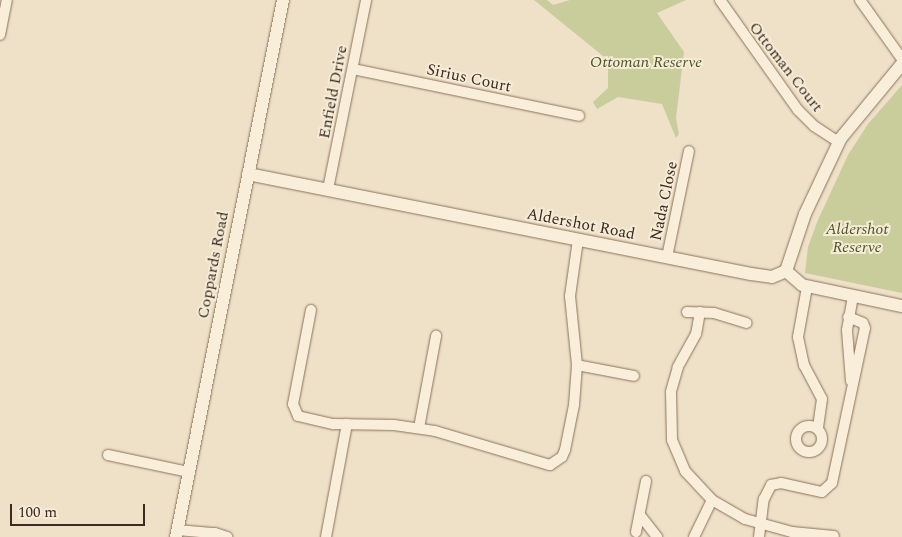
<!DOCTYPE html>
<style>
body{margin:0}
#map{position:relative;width:902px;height:537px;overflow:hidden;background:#eee1c7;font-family:Spectral,serif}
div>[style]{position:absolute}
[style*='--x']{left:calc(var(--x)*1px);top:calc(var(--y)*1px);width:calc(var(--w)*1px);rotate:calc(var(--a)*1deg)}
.green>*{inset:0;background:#c9cc9b}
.roads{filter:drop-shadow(0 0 1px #8a725c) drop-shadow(0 0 1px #8a725c)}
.minor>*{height:10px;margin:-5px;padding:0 5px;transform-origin:5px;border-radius:5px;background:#f9eeda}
.minor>.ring{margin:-5px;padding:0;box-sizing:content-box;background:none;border:10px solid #f9eeda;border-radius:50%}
.tertiary>*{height:12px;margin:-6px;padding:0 6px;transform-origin:6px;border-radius:6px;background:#f9eeda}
span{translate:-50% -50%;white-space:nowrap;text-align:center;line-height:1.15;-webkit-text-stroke:4px #f5ebd6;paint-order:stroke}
.park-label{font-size:16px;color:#4c5627;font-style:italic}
.street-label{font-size:16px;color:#3a2b20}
.scale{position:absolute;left:10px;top:504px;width:135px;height:22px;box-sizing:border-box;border:2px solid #3a2b20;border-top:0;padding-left:6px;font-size:15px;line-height:18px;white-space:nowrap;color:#3a2b20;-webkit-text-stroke:4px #f5ebd6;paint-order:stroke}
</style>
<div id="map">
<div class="green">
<i style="clip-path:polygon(534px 0,547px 0,553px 5px,570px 0,686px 0,657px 13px,684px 52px,676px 118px,679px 134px,676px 138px,662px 104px,618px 97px,597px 109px,593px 102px,608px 88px,608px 60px)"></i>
<i style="clip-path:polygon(902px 85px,902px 293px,805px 273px,808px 247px,818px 220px,848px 155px,868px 124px)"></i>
</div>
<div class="roads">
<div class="minor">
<i style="--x:720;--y:0;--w:135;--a:54.7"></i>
<i style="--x:798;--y:110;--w:23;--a:45"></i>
<i style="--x:814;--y:126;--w:30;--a:33"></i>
<i style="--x:860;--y:0;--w:72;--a:54.6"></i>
<i style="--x:0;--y:35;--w:36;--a:-79"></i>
<i style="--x:353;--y:69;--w:231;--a:11.7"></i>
<i style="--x:328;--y:189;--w:193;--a:-78.6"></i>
<i style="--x:667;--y:257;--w:108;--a:-78.3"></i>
<i style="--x:807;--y:287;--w:51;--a:100.2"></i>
<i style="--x:798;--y:337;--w:29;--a:78"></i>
<i style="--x:804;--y:365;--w:38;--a:62"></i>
<i style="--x:822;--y:399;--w:29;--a:98"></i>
<i style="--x:311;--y:310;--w:96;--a:100.8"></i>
<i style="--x:293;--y:404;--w:13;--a:67"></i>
<i style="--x:298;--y:416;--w:37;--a:13"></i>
<i style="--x:334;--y:424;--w:60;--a:1"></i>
<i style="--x:394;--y:425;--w:41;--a:8.3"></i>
<i style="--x:435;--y:431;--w:120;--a:16.5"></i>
<i style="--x:550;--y:465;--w:14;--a:-34"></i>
<i style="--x:562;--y:457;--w:8;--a:-67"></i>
<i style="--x:565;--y:450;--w:46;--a:-78.7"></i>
<i style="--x:574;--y:405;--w:40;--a:-85.7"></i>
<i style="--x:577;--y:365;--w:69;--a:-95.8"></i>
<i style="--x:570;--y:296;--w:57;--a:-81.9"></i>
<i style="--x:687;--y:312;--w:27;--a:2"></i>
<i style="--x:714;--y:313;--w:34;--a:17"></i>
<i style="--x:700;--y:312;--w:22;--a:100"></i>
<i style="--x:696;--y:334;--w:38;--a:119"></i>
<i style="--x:678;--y:367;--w:26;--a:106"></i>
<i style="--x:671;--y:392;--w:48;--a:88.8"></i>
<i style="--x:672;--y:440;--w:34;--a:67"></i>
<i style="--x:685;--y:471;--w:40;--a:47"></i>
<i style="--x:712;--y:500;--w:38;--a:30"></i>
<i style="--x:745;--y:519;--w:49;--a:15.5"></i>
<i style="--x:792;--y:532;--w:42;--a:5.4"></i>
<i style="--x:577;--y:365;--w:58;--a:10.9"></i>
<i style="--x:851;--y:381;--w:51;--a:-94.5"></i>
<i style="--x:847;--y:330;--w:35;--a:-80"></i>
<i class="ring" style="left:796px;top:426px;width:16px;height:16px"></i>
<i style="--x:419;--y:428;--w:94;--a:-79.5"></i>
<i style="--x:108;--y:455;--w:83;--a:11.9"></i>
<i style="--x:640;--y:515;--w:28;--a:52"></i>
<i style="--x:177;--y:530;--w:38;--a:5"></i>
<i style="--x:215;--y:533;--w:13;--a:18"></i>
<i style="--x:636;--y:532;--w:52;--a:-78.9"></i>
<i style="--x:326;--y:537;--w:115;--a:-79.5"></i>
<i style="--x:694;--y:537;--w:41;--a:-64.1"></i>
<i style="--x:759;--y:537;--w:38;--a:-83"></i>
<i style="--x:764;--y:499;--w:16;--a:-63"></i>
<i style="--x:771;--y:485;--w:10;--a:-11"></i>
<i style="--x:781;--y:483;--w:42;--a:12.4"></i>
<i style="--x:822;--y:492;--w:13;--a:-42"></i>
<i style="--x:832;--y:483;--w:158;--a:-78"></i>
<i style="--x:865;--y:328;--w:5;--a:-112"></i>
<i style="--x:863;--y:323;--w:16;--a:-158"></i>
</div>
<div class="tertiary">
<i style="--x:248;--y:174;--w:513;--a:11.24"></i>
<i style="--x:751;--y:274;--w:21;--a:8"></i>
<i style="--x:772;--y:277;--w:15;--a:-23"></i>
<i style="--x:786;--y:271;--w:60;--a:-71.6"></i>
<i style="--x:805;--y:214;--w:84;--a:-64.7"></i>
<i style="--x:841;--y:138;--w:96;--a:-50.5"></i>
<i style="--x:786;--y:271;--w:21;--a:41"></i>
<i style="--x:802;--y:285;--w:102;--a:11.9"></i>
<i style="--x:176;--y:537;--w:548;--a:-78.73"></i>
</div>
</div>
<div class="park-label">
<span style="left:646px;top:62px">Ottoman Reserve</span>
<span style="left:857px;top:238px">Aldershot<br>Reserve</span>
</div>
<div class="street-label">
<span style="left:786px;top:67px;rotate:52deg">Ottoman Court</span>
<span style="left:469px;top:78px;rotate:12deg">Sirius Court</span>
<span style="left:333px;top:92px;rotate:-79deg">Enfield Drive</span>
<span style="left:664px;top:201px;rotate:-78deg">Nada Close</span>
<span style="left:581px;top:224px;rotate:11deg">Aldershot Road</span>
<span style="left:213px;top:265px;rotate:-79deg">Coppards Road</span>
</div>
<div class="scale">100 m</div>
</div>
